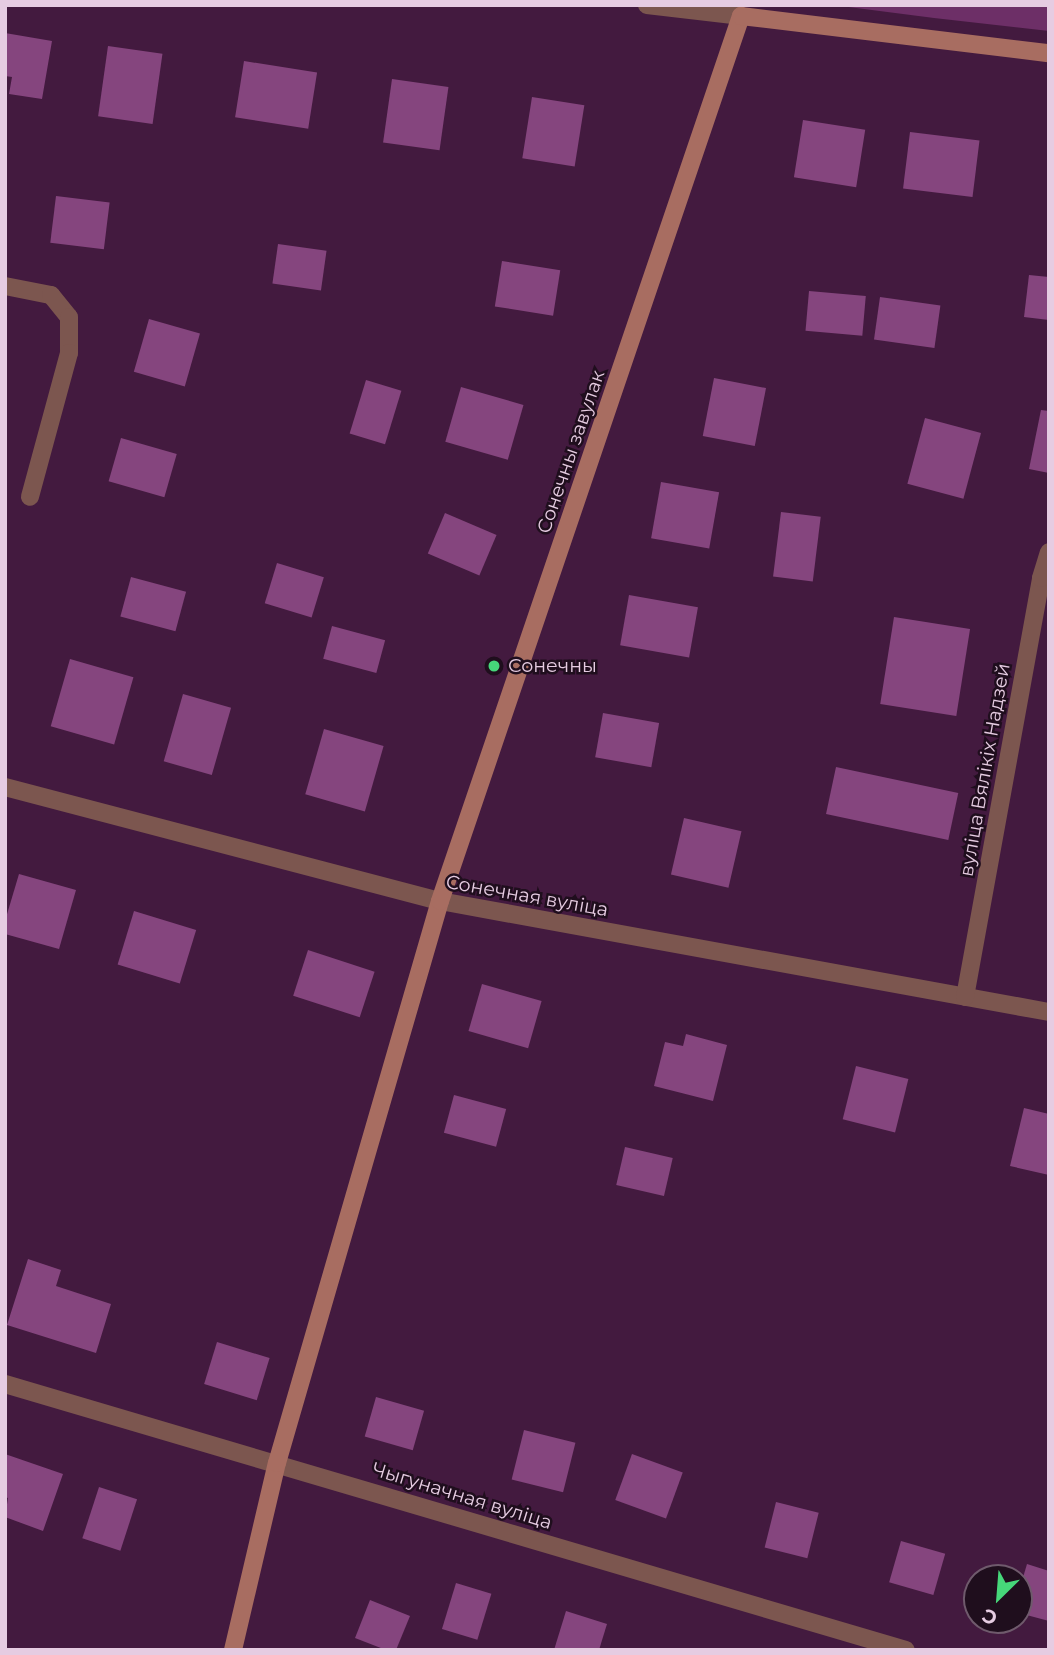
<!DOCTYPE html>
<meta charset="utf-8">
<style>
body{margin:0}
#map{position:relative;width:1054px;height:1655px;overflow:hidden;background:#431a3f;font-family:Montserrat,sans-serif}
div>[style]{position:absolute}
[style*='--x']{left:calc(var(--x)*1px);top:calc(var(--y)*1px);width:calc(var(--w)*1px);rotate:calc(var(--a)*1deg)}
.green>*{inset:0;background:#6d2f67}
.building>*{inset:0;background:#85457e;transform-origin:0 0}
.street>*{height:18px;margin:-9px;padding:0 9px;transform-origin:9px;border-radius:9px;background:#7c564f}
.secondary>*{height:18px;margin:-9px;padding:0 9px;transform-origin:9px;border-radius:9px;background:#a86d61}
.dots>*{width:19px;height:19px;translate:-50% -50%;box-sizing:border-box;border:4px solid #1f0e1d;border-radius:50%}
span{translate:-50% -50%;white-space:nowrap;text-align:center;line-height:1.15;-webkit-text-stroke:5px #1f0e1d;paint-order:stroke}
.street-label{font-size:19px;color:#e6cce2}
.poi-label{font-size:19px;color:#e6cce2}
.left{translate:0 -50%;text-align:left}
.frame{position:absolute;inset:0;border:7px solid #e6cce2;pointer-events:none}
.north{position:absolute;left:963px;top:1564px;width:70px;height:70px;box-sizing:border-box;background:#1f0e1d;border:2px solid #6f5a6c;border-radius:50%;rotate:205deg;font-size:19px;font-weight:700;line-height:28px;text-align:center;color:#e6cce2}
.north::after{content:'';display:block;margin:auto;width:24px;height:32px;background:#46d77a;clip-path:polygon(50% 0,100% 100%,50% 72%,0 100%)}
</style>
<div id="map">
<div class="green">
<i style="clip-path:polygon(833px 5px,1049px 5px,1049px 31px,934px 18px)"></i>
</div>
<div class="building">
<i style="clip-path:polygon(5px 33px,52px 41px,42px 99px,9px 94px,12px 77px,5px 76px)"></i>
<i style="left:108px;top:46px;width:55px;height:71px;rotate:8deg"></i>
<i style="left:244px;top:61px;width:74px;height:57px;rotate:9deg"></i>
<i style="left:392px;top:79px;width:57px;height:64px;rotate:8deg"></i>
<i style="left:532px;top:97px;width:53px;height:62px;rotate:9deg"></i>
<i style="left:803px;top:120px;width:63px;height:58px;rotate:9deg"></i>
<i style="left:910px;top:132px;width:70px;height:57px;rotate:7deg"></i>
<i style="left:56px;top:196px;width:54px;height:47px;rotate:7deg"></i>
<i style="left:278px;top:244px;width:49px;height:40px;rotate:8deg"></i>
<i style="left:502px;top:261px;width:59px;height:46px;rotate:9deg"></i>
<i style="clip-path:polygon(1029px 275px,1049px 277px,1049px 320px,1024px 317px)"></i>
<i style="left:809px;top:291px;width:57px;height:40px;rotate:5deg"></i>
<i style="left:880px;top:297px;width:61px;height:43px;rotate:8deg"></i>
<i style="left:149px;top:319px;width:53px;height:55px;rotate:16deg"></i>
<i style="left:714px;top:378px;width:53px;height:59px;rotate:11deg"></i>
<i style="left:366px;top:380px;width:37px;height:56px;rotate:17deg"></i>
<i style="left:461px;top:387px;width:65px;height:57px;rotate:16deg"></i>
<i style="clip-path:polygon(1041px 410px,1049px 411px,1049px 473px,1029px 469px)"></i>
<i style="left:925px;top:418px;width:58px;height:68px;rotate:15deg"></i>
<i style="left:121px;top:438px;width:58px;height:45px;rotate:16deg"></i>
<i style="left:661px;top:482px;width:59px;height:57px;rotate:10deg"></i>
<i style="left:781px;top:512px;width:40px;height:65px;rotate:7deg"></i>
<i style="left:445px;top:513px;width:56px;height:44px;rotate:23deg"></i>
<i style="left:277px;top:563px;width:49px;height:42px;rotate:17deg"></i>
<i style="left:131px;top:577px;width:57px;height:41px;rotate:15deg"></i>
<i style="left:629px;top:595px;width:70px;height:51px;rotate:10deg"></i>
<i style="left:894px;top:617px;width:77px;height:88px;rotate:9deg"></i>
<i style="left:332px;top:626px;width:55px;height:34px;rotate:15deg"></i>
<i style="left:70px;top:659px;width:66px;height:70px;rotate:16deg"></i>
<i style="left:183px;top:694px;width:50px;height:70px;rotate:16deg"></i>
<i style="left:603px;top:713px;width:57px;height:45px;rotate:10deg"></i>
<i style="left:324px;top:729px;width:62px;height:68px;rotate:16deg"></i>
<i style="left:836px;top:767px;width:125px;height:48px;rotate:12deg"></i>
<i style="left:684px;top:818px;width:59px;height:58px;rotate:13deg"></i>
<i style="clip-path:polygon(19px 874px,76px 890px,59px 949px,5px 934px,5px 921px)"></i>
<i style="left:134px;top:911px;width:65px;height:56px;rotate:17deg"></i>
<i style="left:308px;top:950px;width:70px;height:48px;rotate:18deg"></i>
<i style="left:482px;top:984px;width:62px;height:49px;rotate:16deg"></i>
<i style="clip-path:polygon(686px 1034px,727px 1045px,713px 1101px,654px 1086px,665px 1042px,683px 1046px)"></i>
<i style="left:856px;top:1066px;width:54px;height:55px;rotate:14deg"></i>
<i style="left:454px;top:1095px;width:54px;height:39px;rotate:15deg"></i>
<i style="clip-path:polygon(1024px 1108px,1049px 1114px,1049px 1175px,1010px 1166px)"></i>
<i style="left:625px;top:1147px;width:49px;height:39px;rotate:13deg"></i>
<i style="clip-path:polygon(28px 1259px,61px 1270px,56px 1286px,111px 1304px,96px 1353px,7px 1325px)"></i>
<i style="left:217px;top:1342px;width:55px;height:44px;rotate:17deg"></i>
<i style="left:376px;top:1397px;width:50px;height:41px;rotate:16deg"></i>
<i style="left:524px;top:1430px;width:53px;height:51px;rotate:14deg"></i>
<i style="clip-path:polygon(5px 1454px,63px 1474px,43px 1531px,5px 1517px,8px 1498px,5px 1497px)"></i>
<i style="left:632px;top:1454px;width:54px;height:49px;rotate:20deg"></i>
<i style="left:99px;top:1487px;width:40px;height:54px;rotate:18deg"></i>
<i style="left:776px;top:1502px;width:44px;height:47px;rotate:14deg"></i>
<i style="left:901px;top:1541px;width:46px;height:43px;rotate:16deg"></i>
<i style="clip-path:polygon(1027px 1564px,1049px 1571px,1049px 1621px,1019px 1613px,1019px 1591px)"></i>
<i style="left:456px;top:1583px;width:37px;height:48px;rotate:17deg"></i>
<i style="clip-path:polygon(370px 1600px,410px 1616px,396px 1650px,386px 1650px,355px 1638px)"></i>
<i style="clip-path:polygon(566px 1611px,607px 1624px,599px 1650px,554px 1650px)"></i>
</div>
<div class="street">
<i style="--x:647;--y:5;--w:95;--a:6.7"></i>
<i style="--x:5;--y:286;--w:47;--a:11.1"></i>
<i style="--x:51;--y:295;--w:28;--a:51"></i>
<i style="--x:69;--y:317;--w:36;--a:90"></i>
<i style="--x:69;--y:353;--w:149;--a:105.2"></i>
<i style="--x:5;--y:787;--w:450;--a:14.7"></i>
<i style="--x:440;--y:901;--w:619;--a:10.33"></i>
<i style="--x:965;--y:997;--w:426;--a:-79.7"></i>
<i style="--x:1041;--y:578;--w:27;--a:-73"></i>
<i style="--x:5;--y:1384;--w:939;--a:16.45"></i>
</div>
<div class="secondary">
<i style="--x:233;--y:1650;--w:192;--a:-76.8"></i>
<i style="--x:277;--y:1463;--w:585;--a:-73.83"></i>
<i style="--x:440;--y:901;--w:935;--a:-71.22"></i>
<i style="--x:741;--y:16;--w:310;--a:6.9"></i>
</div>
<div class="dots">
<i style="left:494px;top:666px;background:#46d77a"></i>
</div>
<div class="street-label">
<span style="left:571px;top:452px;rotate:-71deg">Сонечны завулак</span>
<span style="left:985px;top:770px;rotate:-80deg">вуліца Вялікіх Надзей</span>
<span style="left:527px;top:896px;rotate:10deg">Сонечная вуліца</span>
<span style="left:462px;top:1496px;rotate:17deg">Чыгуначная вуліца</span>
</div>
<div class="poi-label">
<span class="left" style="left:508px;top:666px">Сонечны</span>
</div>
<div class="frame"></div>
<div class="north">С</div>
</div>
